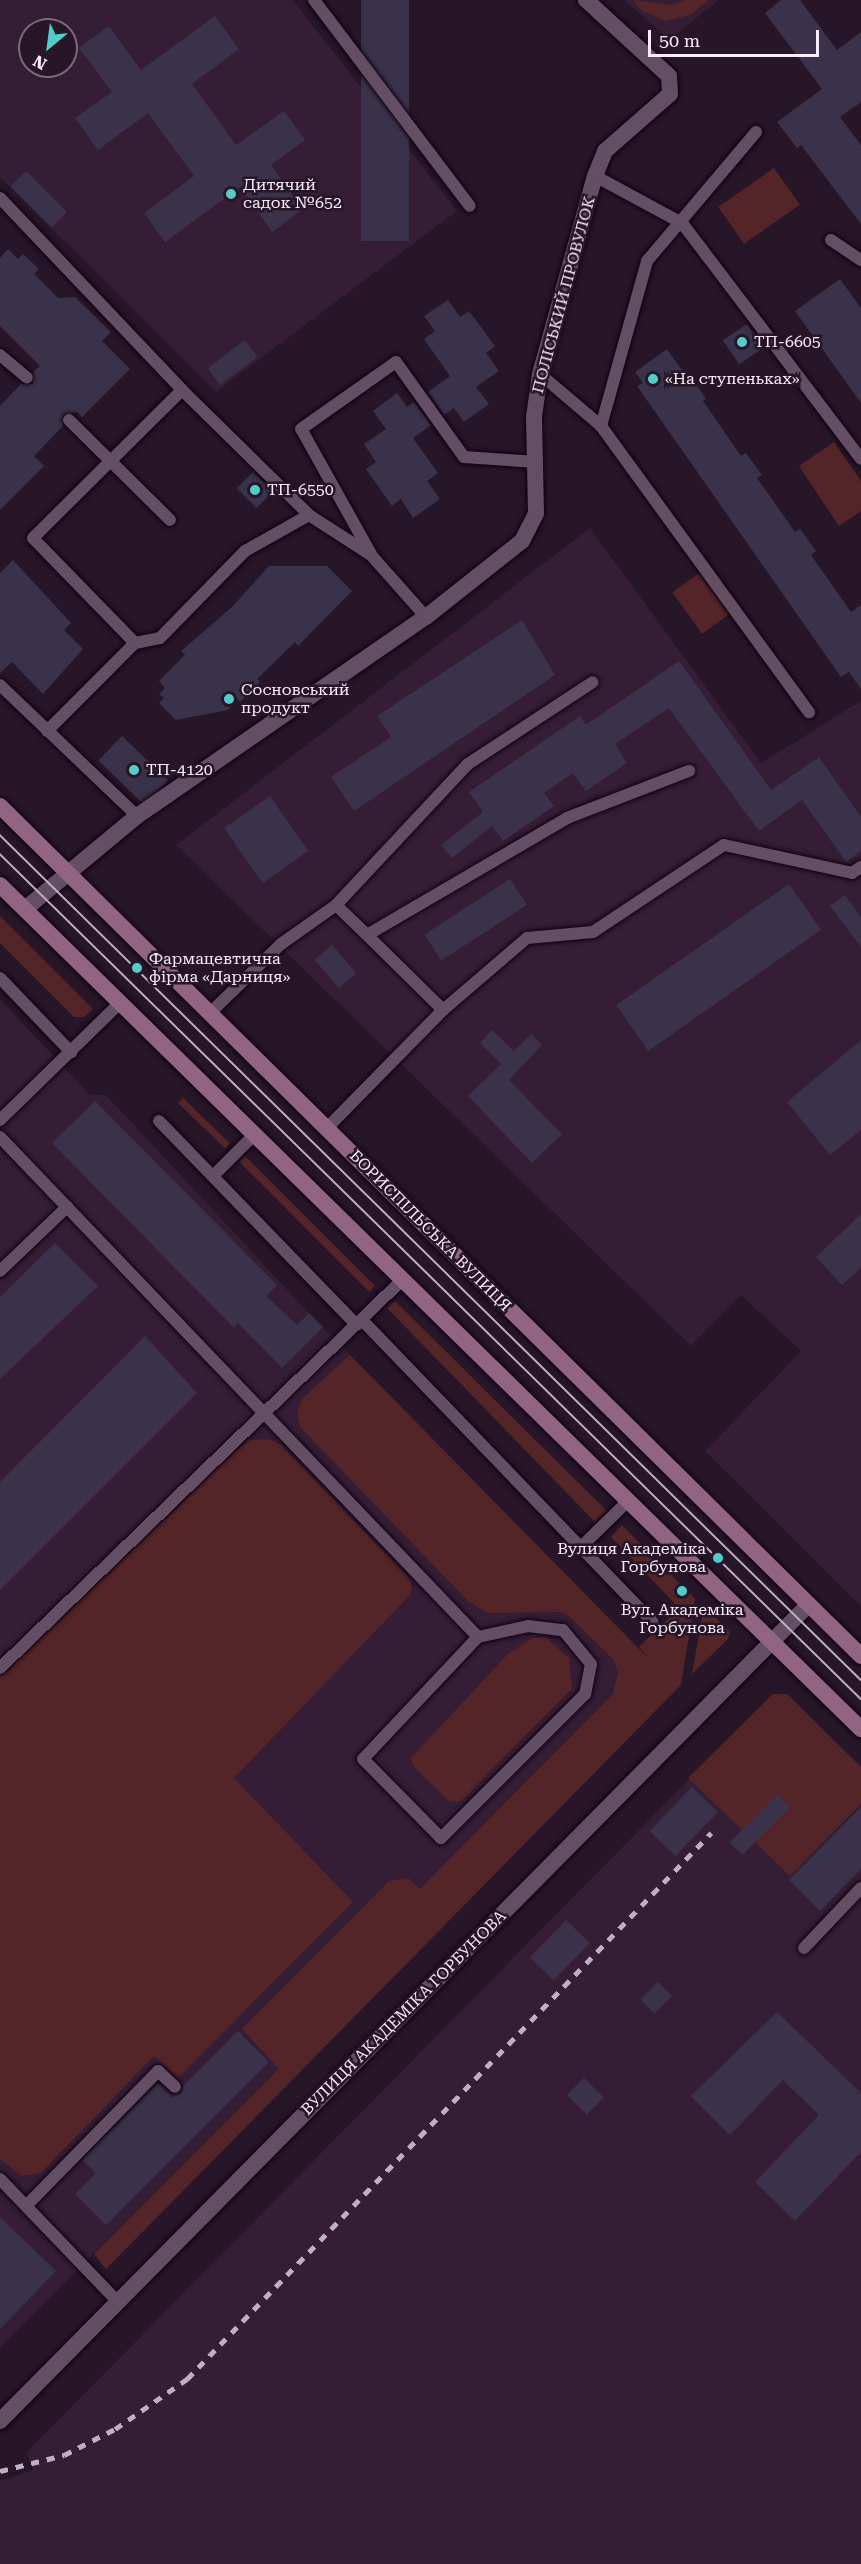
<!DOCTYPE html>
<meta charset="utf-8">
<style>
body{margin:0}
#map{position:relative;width:861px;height:2564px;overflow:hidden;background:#271528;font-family:"Roboto Serif",serif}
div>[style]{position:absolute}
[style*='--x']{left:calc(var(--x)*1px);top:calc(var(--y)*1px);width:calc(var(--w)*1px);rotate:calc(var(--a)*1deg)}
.built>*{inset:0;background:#341d35}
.green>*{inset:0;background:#542528;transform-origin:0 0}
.building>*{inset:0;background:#3a324b;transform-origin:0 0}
.roads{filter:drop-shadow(0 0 2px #0f0210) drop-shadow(0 0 2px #0f0210)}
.service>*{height:12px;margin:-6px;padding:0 6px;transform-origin:6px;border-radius:6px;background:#634e64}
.minor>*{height:16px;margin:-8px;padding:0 8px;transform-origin:8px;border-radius:8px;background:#634e64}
.secondary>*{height:16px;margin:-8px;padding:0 8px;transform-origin:8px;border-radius:8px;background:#916481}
.tram>*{height:1.5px;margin:-0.75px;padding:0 0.75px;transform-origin:0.75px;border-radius:0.75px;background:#beb0be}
.rail>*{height:4.5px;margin-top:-2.25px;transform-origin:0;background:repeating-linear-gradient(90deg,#beb0be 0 8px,transparent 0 16px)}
.dots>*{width:16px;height:16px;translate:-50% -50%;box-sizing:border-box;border:3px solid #271528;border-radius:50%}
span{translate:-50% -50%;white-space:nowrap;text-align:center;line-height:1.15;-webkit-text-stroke:5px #271528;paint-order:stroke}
.poi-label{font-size:16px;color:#f9ecf9}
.left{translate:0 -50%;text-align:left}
.right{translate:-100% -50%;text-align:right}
.street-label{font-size:16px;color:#f9ecf9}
.north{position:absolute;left:18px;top:18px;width:60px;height:60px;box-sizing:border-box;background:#271528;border:2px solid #7b6b7c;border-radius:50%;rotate:209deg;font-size:16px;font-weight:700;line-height:24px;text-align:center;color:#f9ecf9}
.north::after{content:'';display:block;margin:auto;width:21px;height:27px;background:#53cdca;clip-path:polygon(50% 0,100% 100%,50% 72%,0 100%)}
.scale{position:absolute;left:648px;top:30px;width:171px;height:27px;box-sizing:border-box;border:3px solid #f9ecf9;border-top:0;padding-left:8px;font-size:18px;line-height:21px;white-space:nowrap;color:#f9ecf9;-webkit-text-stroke:4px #271528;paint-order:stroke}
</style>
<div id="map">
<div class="built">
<i style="clip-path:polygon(evenodd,0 0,293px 0,457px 211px,216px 392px,0 177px,0 0,30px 30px,66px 30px,66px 66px,30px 66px,30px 30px)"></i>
<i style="clip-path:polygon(624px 0,720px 0,669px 39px)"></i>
<i style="clip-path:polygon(590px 528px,761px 763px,861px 701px,861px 1606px,705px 1451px,801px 1351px,741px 1295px,691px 1346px,176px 845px)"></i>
<i style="clip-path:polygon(0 999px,90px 1095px,106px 1095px,309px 1313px,659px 1670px,662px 1689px,0 2347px)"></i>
<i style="clip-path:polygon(773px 1694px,787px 1694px,861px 1767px,861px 2564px,0 2564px,0 2481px,33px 2470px,26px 2453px)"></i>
</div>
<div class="green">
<i style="clip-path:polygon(633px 0,672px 5px,684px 0,709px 0,690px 15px,665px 21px,641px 10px)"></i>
<i style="left:774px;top:168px;width:45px;height:68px;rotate:55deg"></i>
<i style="clip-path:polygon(834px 442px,861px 481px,861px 511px,839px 526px,799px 466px)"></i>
<i style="left:699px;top:573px;width:51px;height:33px;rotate:54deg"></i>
<i style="clip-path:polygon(0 916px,93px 1009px,84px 1017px,74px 1017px,0 943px)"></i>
<i style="left:183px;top:1098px;width:65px;height:7px;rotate:44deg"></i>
<i style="left:245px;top:1156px;width:184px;height:8px;rotate:45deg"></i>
<i style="clip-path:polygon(395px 1301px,607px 1511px,595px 1522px,387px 1308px)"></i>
<i style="clip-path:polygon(350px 1355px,650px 1660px,639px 1647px,679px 1608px,611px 1537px,622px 1525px,695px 1599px,681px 1685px,106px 2269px,94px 2254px,279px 2069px,242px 2029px,389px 1881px,408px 1878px,420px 1889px,613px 1694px,618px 1672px,613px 1659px,570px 1617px,560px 1612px,488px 1613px,470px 1603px,300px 1427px,297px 1412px,303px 1398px)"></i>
<i style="clip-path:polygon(269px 1439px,281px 1445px,408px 1577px,412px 1587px,410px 1595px,234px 1778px,353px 1902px,178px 2078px,154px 2056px,41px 2173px,22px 2176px,0 2159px,0 1677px,241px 1446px,250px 1440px)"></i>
<i style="clip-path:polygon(704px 1606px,730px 1632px,728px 1639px,692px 1674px)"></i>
<i style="clip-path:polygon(533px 1638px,546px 1638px,569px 1658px,572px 1689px,461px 1801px,450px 1802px,414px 1767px,411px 1758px,508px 1654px)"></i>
<i style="clip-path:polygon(773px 1694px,787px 1694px,861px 1767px,861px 1804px,790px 1876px,688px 1778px)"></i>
</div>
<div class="building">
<i style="left:361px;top:0;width:48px;height:241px"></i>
<i style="clip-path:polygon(781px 0,800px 0,837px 50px,861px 32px,861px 102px,840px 117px,861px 145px,861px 224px,801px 145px,797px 148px,777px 122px,822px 89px,765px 13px)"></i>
<i style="clip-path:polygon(215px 16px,239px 49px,192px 84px,236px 145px,284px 111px,305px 140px,271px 165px,303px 209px,272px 232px,240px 187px,165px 242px,144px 213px,194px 176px,148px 113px,98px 150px,75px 118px,112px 92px,79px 48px,109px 26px,141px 70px)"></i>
<i style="left:26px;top:171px;width:58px;height:22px;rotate:45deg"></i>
<i style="clip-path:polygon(8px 249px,18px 259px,23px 254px,39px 269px,34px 274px,58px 298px,75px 297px,111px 332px,102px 341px,130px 369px,82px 417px,77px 412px,63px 415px,63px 426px,34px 456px,44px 466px,0 510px,0 406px,21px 384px,33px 384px,33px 372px,40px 366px,0 326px,0 258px)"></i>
<i style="clip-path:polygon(840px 279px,861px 308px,861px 403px,795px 311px)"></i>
<i style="clip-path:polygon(448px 300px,460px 317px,469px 311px,495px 346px,486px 353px,499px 371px,476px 387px,489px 404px,464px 422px,454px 408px,444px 415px,428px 392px,450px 376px,424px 339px,435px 331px,424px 316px)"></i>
<i style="left:747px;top:324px;width:29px;height:29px;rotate:56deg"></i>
<i style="left:245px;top:340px;width:21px;height:47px;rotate:53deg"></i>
<i style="clip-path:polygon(667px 349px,688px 379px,691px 377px,706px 399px,703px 401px,741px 456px,746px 453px,762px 475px,757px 478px,795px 532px,800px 529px,816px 551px,811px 555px,851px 612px,861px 605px,861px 689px,849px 672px,841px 677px,637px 386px,643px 383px,635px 372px)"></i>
<i style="clip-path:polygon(397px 393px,407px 407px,414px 402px,431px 425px,413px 438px,438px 473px,427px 481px,440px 499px,413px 518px,401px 499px,392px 506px,366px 469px,376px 462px,364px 444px,386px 429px,373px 411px)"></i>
<i style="left:253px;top:472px;width:28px;height:23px;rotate:45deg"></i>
<i style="clip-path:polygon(13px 560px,71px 623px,64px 630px,83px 649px,43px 694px,12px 662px,0 673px,0 573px)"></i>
<i style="clip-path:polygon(269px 566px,327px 566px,352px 591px,298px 646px,295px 642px,257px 679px,260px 682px,240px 702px,238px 699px,228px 710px,176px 720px,159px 703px,164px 698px,159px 694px,165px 688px,159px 681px,185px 655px,181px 651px,232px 607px)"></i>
<i style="clip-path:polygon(522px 620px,555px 675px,354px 811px,331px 777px,391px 737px,377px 716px)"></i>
<i style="clip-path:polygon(679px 661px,771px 790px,819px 757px,861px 817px,861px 851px,846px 862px,802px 800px,759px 831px,669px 708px,615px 744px,627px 763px,586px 791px,573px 773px,544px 793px,554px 806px,503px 841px,492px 826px,452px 858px,441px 845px,483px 812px,469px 792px,580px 716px,586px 725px)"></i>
<i style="left:122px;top:736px;width:64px;height:34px;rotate:44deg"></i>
<i style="left:270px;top:796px;width:67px;height:56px;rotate:55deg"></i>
<i style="left:510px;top:879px;width:31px;height:102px;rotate:57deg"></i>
<i style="left:789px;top:884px;width:56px;height:211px;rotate:55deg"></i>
<i style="clip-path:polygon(845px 895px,861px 917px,861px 947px,830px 906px)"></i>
<i style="left:332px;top:945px;width:37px;height:23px;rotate:49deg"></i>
<i style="clip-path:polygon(492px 1030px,514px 1051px,531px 1034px,542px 1045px,509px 1080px,562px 1134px,532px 1163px,468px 1096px,501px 1064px,480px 1043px)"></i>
<i style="clip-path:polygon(861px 1040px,861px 1130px,830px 1155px,787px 1102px)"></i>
<i style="clip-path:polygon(95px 1101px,277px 1285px,266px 1296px,297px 1325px,309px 1313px,323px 1327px,282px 1368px,238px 1323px,234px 1328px,52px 1143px)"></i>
<i style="clip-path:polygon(861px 1214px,861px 1268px,842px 1285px,816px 1257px)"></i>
<i style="clip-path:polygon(55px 1243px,98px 1286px,0 1379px,0 1297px)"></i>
<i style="clip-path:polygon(145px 1336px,197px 1393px,0 1590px,0 1482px)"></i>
<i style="left:692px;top:1787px;width:36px;height:61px;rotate:44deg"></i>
<i style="left:777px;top:1795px;width:18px;height:67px;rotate:45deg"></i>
<i style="clip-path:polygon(861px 1807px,861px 1869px,820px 1911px,789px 1880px)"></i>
<i style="left:566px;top:1920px;width:33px;height:52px;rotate:44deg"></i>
<i style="left:658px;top:1982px;width:20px;height:25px;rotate:45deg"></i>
<i style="clip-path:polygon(777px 2012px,861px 2093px,861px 2152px,795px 2221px,755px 2182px,819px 2115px,783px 2080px,730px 2135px,691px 2096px)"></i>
<i style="clip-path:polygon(238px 2031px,269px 2062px,106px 2225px,75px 2194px,96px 2173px,82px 2160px,158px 2083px,172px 2097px,181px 2093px,183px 2086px)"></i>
<i style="left:584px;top:2078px;width:28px;height:24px;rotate:45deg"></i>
<i style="clip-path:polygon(0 2217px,56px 2271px,0 2329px)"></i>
</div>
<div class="roads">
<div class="service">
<i style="--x:314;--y:0;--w:258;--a:52.9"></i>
<i style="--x:595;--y:176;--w:99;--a:28.4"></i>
<i style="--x:682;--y:223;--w:296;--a:52.8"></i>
<i style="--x:0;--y:198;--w:265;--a:46.5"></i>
<i style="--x:182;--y:390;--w:178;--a:44.5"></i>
<i style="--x:309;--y:515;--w:74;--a:32.8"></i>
<i style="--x:371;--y:555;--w:83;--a:48.4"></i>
<i style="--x:831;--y:240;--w:36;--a:34"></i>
<i style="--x:0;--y:355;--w:35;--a:40"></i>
<i style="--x:540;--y:374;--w:80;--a:40.4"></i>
<i style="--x:601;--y:426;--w:354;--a:54"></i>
<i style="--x:69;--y:420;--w:142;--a:44.7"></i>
<i style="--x:601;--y:426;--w:171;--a:-74.4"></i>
<i style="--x:647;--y:261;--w:169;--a:-49.8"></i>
<i style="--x:371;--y:554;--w:143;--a:-119.2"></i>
<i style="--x:301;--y:429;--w:116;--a:-35.2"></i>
<i style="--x:396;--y:362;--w:117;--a:54.4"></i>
<i style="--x:464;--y:457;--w:73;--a:3.9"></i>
<i style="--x:135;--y:643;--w:146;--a:-134.2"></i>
<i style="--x:33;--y:538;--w:210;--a:-44.8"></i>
<i style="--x:0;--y:685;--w:190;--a:43.7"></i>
<i style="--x:47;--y:731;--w:124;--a:-45"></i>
<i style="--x:135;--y:643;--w:25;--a:-11"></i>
<i style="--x:160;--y:638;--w:122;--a:-45.7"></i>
<i style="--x:245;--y:551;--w:73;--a:-29.4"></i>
<i style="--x:336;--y:905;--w:43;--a:44.1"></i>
<i style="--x:367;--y:935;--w:232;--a:-30.3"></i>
<i style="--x:567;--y:818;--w:131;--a:-21.1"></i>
<i style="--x:367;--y:935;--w:107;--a:44.6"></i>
<i style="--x:0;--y:978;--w:103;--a:46.2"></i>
<i style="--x:211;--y:1012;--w:98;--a:-44.2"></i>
<i style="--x:281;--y:944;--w:67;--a:-35.3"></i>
<i style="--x:336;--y:905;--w:193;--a:-46.9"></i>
<i style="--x:468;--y:764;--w:149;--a:-33.3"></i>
<i style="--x:0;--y:1120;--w:168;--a:-44.3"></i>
<i style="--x:159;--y:1121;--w:284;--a:45.9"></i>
<i style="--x:327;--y:1128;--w:165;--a:-45.5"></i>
<i style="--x:443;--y:1010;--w:111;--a:-40.6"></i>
<i style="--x:527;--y:938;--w:66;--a:-5.2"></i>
<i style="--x:593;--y:932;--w:157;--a:-33.6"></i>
<i style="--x:724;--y:845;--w:131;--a:12.3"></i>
<i style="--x:852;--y:873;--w:11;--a:-34"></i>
<i style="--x:0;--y:1137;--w:692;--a:46.29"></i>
<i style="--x:213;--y:1176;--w:58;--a:-45"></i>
<i style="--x:0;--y:1271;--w:93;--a:-43.7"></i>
<i style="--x:362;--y:1320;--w:419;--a:46.1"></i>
<i style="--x:581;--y:1547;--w:66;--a:-44.4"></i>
<i style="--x:528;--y:1626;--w:35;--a:7"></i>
<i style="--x:563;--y:1630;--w:44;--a:50.5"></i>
<i style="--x:591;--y:1664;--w:31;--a:101"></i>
<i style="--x:585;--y:1694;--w:204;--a:135"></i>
<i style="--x:441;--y:1838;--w:111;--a:-134.6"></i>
<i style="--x:363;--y:1759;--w:168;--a:-46.7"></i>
<i style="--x:478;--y:1637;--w:51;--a:-12.4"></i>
<i style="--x:0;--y:1668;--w:557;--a:-43.98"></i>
<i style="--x:804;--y:1948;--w:83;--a:-46.5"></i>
<i style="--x:0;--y:2179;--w:170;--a:46.2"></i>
<i style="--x:26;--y:2206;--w:189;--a:-45.6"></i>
<i style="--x:158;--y:2071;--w:23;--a:43"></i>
</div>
<div class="minor">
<i style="--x:25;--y:909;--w:146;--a:-39.7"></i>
<i style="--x:137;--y:816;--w:351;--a:-34.6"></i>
<i style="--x:426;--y:617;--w:122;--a:-38.4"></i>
<i style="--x:522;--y:541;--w:31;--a:-63"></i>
<i style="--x:536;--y:513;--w:96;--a:-91.2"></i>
<i style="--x:534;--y:417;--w:43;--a:-82.1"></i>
<i style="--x:540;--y:374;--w:205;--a:-74.5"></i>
<i style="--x:595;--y:176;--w:27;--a:-68"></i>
<i style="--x:605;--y:151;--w:86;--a:-41.2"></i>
<i style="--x:670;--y:94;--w:18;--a:-93"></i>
<i style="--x:669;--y:76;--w:113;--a:-137.5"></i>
<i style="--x:0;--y:2421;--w:1148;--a:-45.28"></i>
</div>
<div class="secondary">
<i style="--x:0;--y:806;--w:1210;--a:44.63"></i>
<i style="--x:0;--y:885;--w:1206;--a:44.43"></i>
</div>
</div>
<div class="tram">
<i style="--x:0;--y:835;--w:1206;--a:44.46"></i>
<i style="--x:0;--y:854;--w:1206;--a:44.46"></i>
</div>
<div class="rail">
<i style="--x:0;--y:2471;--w:66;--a:-14"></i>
<i style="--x:64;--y:2455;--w:57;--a:-27"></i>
<i style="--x:115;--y:2429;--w:88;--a:-34.8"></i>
<i style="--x:187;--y:2379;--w:757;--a:-46.18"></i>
</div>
<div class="dots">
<i style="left:231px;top:194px;background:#53cdca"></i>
<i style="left:742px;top:342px;background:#53cdca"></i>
<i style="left:653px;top:379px;background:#53cdca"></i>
<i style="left:255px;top:490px;background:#53cdca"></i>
<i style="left:229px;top:699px;background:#53cdca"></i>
<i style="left:134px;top:770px;background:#53cdca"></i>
<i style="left:137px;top:968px;background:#53cdca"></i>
<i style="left:718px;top:1558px;background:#53cdca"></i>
<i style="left:682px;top:1591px;background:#53cdca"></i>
</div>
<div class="poi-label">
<span class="left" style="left:243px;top:194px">Дитячий<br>садок №652</span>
<span class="left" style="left:754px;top:342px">ТП-6605</span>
<span class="left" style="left:665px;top:379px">«На ступеньках»</span>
<span class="left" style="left:267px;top:490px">ТП-6550</span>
<span class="left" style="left:241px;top:699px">Сосновський<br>продукт</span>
<span class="left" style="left:146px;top:770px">ТП-4120</span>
<span class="left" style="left:149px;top:968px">Фармацевтична<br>фірма «Дарниця»</span>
<span class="right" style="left:706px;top:1558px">Вулиця Академіка<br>Горбунова</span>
<span style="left:682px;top:1619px">Вул. Академіка<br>Горбунова</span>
</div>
<div class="street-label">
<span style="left:564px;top:295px;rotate:-75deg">ПОЛІСЬКИЙ ПРОВУЛОК</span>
<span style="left:430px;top:1231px;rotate:45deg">БОРИСПІЛЬСЬКА ВУЛИЦЯ</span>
<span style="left:404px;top:2013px;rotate:-45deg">ВУЛИЦЯ АКАДЕМІКА ГОРБУНОВА</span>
</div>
<div class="north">N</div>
<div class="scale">50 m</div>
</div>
